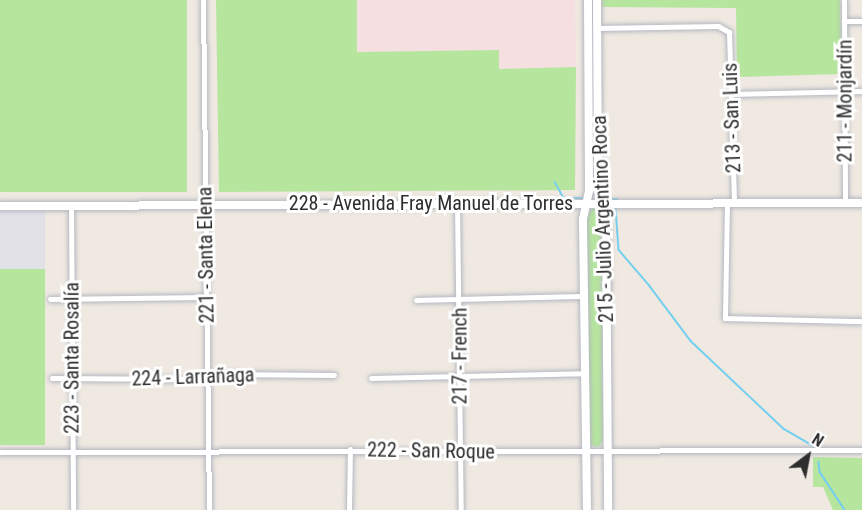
<!DOCTYPE html>
<meta charset="utf-8">
<style>
body{margin:0}
#map{position:relative;width:862px;height:510px;overflow:hidden;background:#efe9e1;font-family:"Roboto Condensed",sans-serif}
div>[style]{position:absolute}
[style*='--x']{left:calc(var(--x)*1px);top:calc(var(--y)*1px);width:calc(var(--w)*1px);rotate:calc(var(--a)*1deg)}
.industrial>*{inset:0;background:#e3e1e8;transform-origin:0 0}
.medical>*{inset:0;background:#f5dfe0}
.green>*{inset:0;background:#b6e59e;transform-origin:0 0}
.stream>*{height:1.5px;margin:-0.75px;padding:0 0.75px;transform-origin:0.75px;border-radius:0.75px;background:#75cff0}
.roads{filter:drop-shadow(0 0 2px #b4b7c1) drop-shadow(0 0 2px #b4b7c1)}
.street>*{height:5px;margin:-2.5px;padding:0 2.5px;transform-origin:2.5px;border-radius:2.5px;background:#fff}
.secondary>*{height:8px;margin:-4px;padding:0 4px;transform-origin:4px;border-radius:4px;background:#fff}
span{translate:-50% -50%;white-space:nowrap;text-align:center;line-height:1.15;-webkit-text-stroke:6px #fff;paint-order:stroke}
.street-label{font-size:20px;color:#2e2e2e}
.north{position:absolute;left:778px;top:426px;width:60px;height:60px;-webkit-text-stroke:4px #fff;paint-order:stroke;rotate:32deg;font-size:16px;font-weight:700;line-height:24px;text-align:center;color:#2e2e2e}
.north::after{content:'';display:block;margin:auto;width:21px;height:27px;background:#2e2e2e;clip-path:polygon(50% 0,100% 100%,50% 72%,0 100%)}
</style>
<div id="map">
<div class="industrial">
<i style="left:0;top:211px;width:45px;height:58px"></i>
</div>
<div class="medical">
<i style="clip-path:polygon(357px 0,575px 0,576px 67px,499px 69px,498px 50px,357px 52px)"></i>
</div>
<div class="green">
<i style="left:0;top:0;width:187px;height:192px"></i>
<i style="clip-path:polygon(216px 0,357px 0,357px 52px,499px 50px,499px 69px,576px 67px,575px 190px,219px 192px)"></i>
<i style="clip-path:polygon(602px 0,840px 0,842px 74px,737px 77px,736px 8px,602px 7px)"></i>
<i style="clip-path:polygon(592px 208px,598px 209px,601px 214px,603px 440px,601px 445px,597px 447px,589px 444px,585px 217px)"></i>
<i style="left:0;top:269px;width:45px;height:176px"></i>
<i style="clip-path:polygon(813px 457px,862px 458px,862px 510px,833px 510px,823px 487px,813px 487px)"></i>
</div>
<div class="stream">
<i style="--x:555;--y:182;--w:18;--a:61"></i>
<i style="--x:564;--y:198;--w:20;--a:0"></i>
<i style="--x:606;--y:199;--w:11;--a:0"></i>
<i style="--x:616;--y:208;--w:42;--a:85.9"></i>
<i style="--x:619;--y:250;--w:46;--a:49.4"></i>
<i style="--x:649;--y:285;--w:70;--a:53.1"></i>
<i style="--x:691;--y:341;--w:128;--a:43.4"></i>
<i style="--x:784;--y:429;--w:38;--a:30"></i>
<i style="--x:819;--y:462;--w:10;--a:84"></i>
<i style="--x:820;--y:472;--w:45;--a:56.7"></i>
</div>
<div class="roads">
<div class="street">
<i style="--x:203;--y:0;--w:510;--a:89.33"></i>
<i style="--x:844;--y:0;--w:202;--a:89.7"></i>
<i style="--x:844;--y:21;--w:18;--a:0"></i>
<i style="--x:596;--y:28;--w:122;--a:-0.9"></i>
<i style="--x:718;--y:26;--w:13;--a:29"></i>
<i style="--x:729;--y:32;--w:171;--a:88.3"></i>
<i style="--x:731;--y:94;--w:131;--a:-1.3"></i>
<i style="--x:457;--y:203;--w:307;--a:89.3"></i>
<i style="--x:727;--y:203;--w:115;--a:91"></i>
<i style="--x:725;--y:318;--w:137;--a:1.3"></i>
<i style="--x:71;--y:205;--w:305;--a:89.6"></i>
<i style="--x:50;--y:299;--w:156;--a:-0.7"></i>
<i style="--x:416;--y:300;--w:168;--a:-1.4"></i>
<i style="--x:52;--y:378;--w:144;--a:0.4"></i>
<i style="--x:196;--y:379;--w:23;--a:-13"></i>
<i style="--x:218;--y:374;--w:116;--a:0.5"></i>
<i style="--x:371;--y:378;--w:214;--a:-1.3"></i>
<i style="--x:0;--y:452;--w:862;--a:-0.13"></i>
<i style="--x:349;--y:510;--w:61;--a:-89.1"></i>
</div>
<div class="secondary">
<i style="--x:597;--y:0;--w:191;--a:89.7"></i>
<i style="--x:598;--y:191;--w:14;--a:56"></i>
<i style="--x:606;--y:203;--w:307;--a:89.6"></i>
<i style="--x:0;--y:206;--w:862;--a:-0.2"></i>
<i style="--x:587;--y:510;--w:291;--a:-90.8"></i>
<i style="--x:583;--y:219;--w:29;--a:-78"></i>
<i style="--x:589;--y:191;--w:191;--a:-90.3"></i>
</div>
</div>
<div class="street-label">
<span style="left:845px;top:101px;rotate:-90deg">211 - Monjardín</span>
<span style="left:732px;top:118px;rotate:-92deg">213 - San Luis</span>
<span style="left:431px;top:203px">228 - Avenida Fray Manuel de Torres</span>
<span style="left:603px;top:219px;rotate:-92deg">215 - Julio Argentino Roca</span>
<span style="left:206px;top:255px;rotate:-91deg">221 - Santa Elena</span>
<span style="left:460px;top:356px;rotate:-90deg">217 - French</span>
<span style="left:72px;top:358px;rotate:-90deg">223 - Santa Rosalía</span>
<span style="left:193px;top:377px;rotate:-2deg">224 - Larrañaga</span>
<span style="left:431px;top:451px;rotate:1deg">222 - San Roque</span>
</div>
<div class="north">N</div>
</div>
